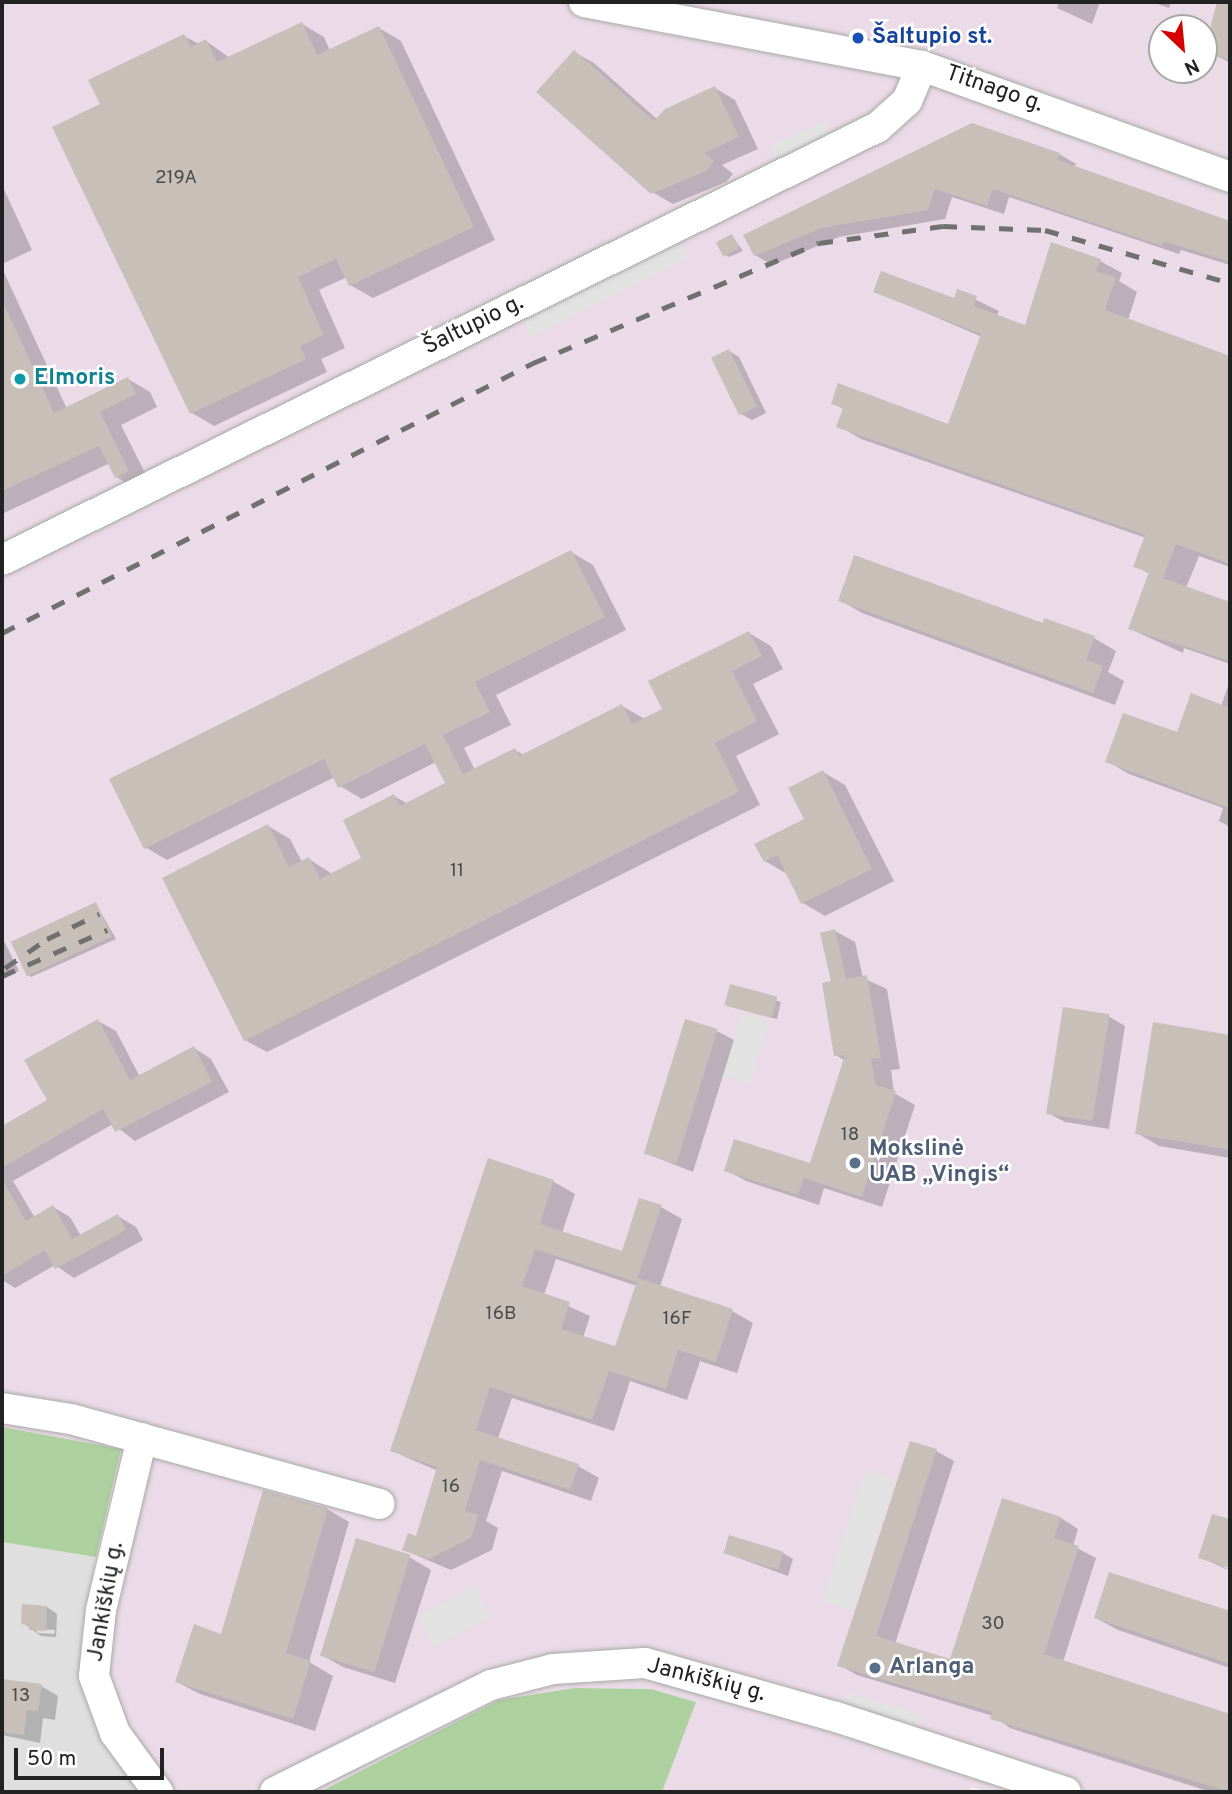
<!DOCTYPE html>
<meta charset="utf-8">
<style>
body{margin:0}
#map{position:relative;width:1232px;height:1794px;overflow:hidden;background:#f2efe9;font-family:Overpass,sans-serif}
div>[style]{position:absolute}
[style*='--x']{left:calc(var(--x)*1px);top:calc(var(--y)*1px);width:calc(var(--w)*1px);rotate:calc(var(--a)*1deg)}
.residential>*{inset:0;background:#e0dfdf}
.industrial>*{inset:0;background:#ebdbe8}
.forest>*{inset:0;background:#add19e}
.parking>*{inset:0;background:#e2e2e2;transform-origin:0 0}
.shadow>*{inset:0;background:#0003}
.building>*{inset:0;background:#c7bfb8;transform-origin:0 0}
.roads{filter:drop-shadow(0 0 2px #a9a9a9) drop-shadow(0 0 2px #a9a9a9)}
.minor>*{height:30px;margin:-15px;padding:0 15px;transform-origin:15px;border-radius:15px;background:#fff}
.rail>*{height:5px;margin-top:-2.5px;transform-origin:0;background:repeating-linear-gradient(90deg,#707070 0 14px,transparent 0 28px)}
.dots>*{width:19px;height:19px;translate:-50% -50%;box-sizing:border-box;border:4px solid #fff;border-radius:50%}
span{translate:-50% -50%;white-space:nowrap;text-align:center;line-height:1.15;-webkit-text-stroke:5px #fff;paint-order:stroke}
.number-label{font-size:19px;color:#4b4948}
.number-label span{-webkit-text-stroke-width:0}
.transit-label{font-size:23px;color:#164399;font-weight:700}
.left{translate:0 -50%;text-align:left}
.street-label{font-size:23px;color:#222}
.culture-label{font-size:23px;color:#0d838f;font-weight:700}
.service-label{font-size:23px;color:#4e5e75;font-weight:700}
.frame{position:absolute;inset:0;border:4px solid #222;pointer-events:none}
.north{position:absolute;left:1148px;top:14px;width:70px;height:70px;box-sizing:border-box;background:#fff;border:2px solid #a7a7a7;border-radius:50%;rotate:154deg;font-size:19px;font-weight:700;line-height:28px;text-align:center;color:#222}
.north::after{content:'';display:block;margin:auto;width:24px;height:32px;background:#d40000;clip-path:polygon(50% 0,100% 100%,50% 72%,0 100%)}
.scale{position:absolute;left:14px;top:1748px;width:150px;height:32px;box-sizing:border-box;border:4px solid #222;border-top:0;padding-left:9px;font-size:21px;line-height:24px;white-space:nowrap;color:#222;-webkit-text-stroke:5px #fff;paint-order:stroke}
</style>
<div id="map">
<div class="residential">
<i style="clip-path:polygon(2px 1542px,96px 1557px,81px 1642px,98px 1731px,137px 1792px,2px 1792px)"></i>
</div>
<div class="industrial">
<i style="clip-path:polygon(evenodd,2px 2px,1230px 2px,1230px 1792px,988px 1792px,972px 1787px,970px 1792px,662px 1792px,695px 1702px,651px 1689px,575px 1688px,499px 1700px,320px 1792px,137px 1792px,127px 1779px,98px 1731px,82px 1683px,81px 1642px,121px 1449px,2px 1427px,2px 2px,1162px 28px,1204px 28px,1204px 70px,1162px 70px,1162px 28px)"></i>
</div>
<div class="forest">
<i style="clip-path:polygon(2px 1427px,121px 1449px,96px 1557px,2px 1542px)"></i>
<i style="clip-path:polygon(575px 1688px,651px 1689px,696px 1702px,662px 1792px,320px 1792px,499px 1700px)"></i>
</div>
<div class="parking">
<i style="left:824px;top:122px;width:22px;height:59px;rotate:66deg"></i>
<i style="left:680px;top:239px;width:20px;height:177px;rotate:63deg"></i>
<i style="left:742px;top:1012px;width:29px;height:66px;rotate:18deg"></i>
<i style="left:865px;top:1470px;width:32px;height:138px;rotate:18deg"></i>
<i style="left:475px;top:1586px;width:34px;height:65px;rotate:62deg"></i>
<i style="left:847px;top:1692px;width:77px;height:15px;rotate:17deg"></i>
</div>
<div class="shadow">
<i style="clip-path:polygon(1059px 2px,1100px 2px,1092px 24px,1057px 8px)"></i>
<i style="clip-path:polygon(1152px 2px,1171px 2px,1169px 8px)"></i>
<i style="clip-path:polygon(1219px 2px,1230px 2px,1230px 63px,1204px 49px)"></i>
<i style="clip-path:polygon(302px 24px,324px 37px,330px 51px,379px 28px,401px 41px,495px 240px,373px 298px,350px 285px,347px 277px,319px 290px,345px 348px,321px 359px,327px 372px,214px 426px,192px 413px,102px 105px,184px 36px,199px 44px,206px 41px,230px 58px)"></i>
<i style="clip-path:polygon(574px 52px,594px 63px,658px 120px,715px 88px,735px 100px,758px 149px,722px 165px,733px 174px,726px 182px,673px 204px,652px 192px)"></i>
<i style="clip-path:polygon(1059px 154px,1076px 164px,1074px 168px,1230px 223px,1230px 265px,1181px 250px,1179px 254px,1009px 197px,1004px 214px,952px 197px,945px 219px,839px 237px,772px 265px,755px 255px,745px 235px)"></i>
<i style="clip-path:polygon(2px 185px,32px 250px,2px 264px)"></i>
<i style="clip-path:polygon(732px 236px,743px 251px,729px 257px,725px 255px)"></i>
<i style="clip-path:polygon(1100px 261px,1122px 273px,1119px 281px,1137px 292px,1128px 320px,1230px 358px,1230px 567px,1199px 556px,1186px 588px,1230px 604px,1230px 664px,1184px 648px,1183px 653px,1130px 629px,1150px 574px,1135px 566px,1146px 538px,861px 439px,839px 426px,845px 410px,833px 403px,949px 426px,982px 337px,875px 291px,955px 300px,958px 291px,999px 311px,997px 316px,1026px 327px)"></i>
<i style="clip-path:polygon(2px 268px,67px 409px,128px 379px,150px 392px,157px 407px,121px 425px,150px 483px,138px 489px,116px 477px,110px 463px,2px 514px)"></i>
<i style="clip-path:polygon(729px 351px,739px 357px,766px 413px,752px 420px,741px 414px)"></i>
<i style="clip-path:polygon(571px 552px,593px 565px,626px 630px,496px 695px,511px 725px,464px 748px,475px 770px,515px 750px,524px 755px,622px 706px,645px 719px,664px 709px,749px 633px,771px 646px,783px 669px,753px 684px,779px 734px,736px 756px,760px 805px,267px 1052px,245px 1040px,268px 826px,290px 839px,302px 862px,309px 859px,332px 874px,364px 858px,394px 796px,408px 804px,447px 784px,436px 762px,362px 799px,340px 786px,335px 777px,167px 860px,145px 847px)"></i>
<i style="clip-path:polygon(840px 600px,1044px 626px,1094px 638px,1116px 651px,1108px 672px,1124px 681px,1115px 705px,862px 613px)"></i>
<i style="clip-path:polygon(1230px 681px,1230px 827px,1219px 821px,1223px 808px,1129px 774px,1107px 761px,1178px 735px,1221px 706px)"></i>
<i style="clip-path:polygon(823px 772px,845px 785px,894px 881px,825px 916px,803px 903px,787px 874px,765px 861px,806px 820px)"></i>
<i style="clip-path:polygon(96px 904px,116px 939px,31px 977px,27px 974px)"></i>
<i style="clip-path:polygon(835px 931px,855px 942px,863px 978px,887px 989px,900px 1069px,891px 1070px,894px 1093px,915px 1105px,882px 1207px,824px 1188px,819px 1205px,746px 1181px,726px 1170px,811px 1165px,845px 1061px,836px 1055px)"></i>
<i style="clip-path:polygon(2px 937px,19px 971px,2px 980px)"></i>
<i style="clip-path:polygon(731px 987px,781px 1002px,777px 1019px,731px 1007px)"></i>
<i style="clip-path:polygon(1108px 1016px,1125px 1026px,1109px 1129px,1065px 1122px,1048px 1113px)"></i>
<i style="clip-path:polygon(98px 1021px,116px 1031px,140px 1077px,194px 1048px,211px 1059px,229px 1092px,135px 1141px,113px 1124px,13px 1181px,35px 1218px,53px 1207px,70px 1217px,81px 1236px,118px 1216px,136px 1227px,143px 1240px,74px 1278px,55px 1265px,15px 1288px,2px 1280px,2px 1128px,49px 1100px)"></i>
<i style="clip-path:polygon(1155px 1024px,1230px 1037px,1230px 1158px,1159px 1146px,1137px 1133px)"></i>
<i style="clip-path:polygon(717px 1031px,734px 1040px,693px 1172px,645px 1153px)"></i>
<i style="clip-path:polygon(evenodd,489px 1161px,554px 1182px,575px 1194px,562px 1233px,623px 1254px,661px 1207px,682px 1219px,660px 1287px,732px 1311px,753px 1323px,737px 1373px,700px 1361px,687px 1400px,630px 1381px,614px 1431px,512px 1398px,498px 1438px,578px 1466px,599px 1478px,591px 1501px,502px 1471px,486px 1521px,498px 1528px,492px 1550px,451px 1570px,404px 1550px,417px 1538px,438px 1471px,392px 1451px,489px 1161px,556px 1259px,637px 1286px,616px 1348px,583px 1338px,590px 1316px,544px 1295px,556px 1259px)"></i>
<i style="clip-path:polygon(936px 1451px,954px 1461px,895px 1644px,951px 1661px,1003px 1500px,1061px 1518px,1078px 1529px,1073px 1546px,1096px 1558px,1063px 1662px,1230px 1716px,1230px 1792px,1211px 1792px,1010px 1728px,993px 1716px,857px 1675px,839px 1665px)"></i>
<i style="clip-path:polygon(327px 1509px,349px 1522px,309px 1662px,333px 1676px,315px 1731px,200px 1694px,177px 1682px,222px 1637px)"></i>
<i style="clip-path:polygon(1213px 1516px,1230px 1521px,1230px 1566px,1217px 1562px,1230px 1571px,1200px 1557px)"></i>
<i style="clip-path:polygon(725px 1553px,783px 1553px,793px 1559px,788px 1576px)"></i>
<i style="clip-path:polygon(409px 1557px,431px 1570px,395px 1683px,343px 1667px,320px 1654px)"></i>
<i style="clip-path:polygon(1111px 1574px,1230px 1613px,1230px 1668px,1118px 1630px,1096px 1618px)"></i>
<i style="clip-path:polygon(evenodd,47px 1607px,57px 1614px,56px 1637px,41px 1636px,23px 1623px,47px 1607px,35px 1629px,55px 1630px,54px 1634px,38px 1633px,35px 1629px)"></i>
<i style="clip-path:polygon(2px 1681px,41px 1686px,58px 1696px,55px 1720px,43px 1718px,40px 1743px,2px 1735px)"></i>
</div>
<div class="building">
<i style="clip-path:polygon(1217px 2px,1230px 2px,1230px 60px,1204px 51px)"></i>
<i style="clip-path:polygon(302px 22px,317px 55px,379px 26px,474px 227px,349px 286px,336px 259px,298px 277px,324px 335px,300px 346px,306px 359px,190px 414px,52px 127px,100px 104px,88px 80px,184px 34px,191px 47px,206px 39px,217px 62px)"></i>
<i style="clip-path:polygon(574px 50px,654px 121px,665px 109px,715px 86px,739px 137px,704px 153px,714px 161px,706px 171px,651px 194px,536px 92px)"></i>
<i style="clip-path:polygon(972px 123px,1060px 153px,1058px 160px,1230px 221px,1230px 262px,1164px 241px,1162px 246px,993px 189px,987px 206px,935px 189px,928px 210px,822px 228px,754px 256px,743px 235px)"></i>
<i style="left:732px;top:234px;width:16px;height:18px;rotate:63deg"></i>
<i style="clip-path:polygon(1051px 242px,1101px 259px,1096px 271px,1116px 277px,1105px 310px,1230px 356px,1230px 564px,1176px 544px,1163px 578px,1230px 602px,1230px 661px,1128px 629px,1149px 572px,1133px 567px,1145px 535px,836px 427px,843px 408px,831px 404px,838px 383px,948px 424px,981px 334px,873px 292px,881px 271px,954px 298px,957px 289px,977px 296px,974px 306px,1025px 325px)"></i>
<i style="clip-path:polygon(2px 300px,54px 413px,128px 377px,136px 394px,100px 412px,129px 471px,115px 478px,99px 446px,2px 491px)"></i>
<i style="left:729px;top:349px;width:64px;height:20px;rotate:64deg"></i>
<i style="clip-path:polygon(571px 550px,605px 617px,475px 682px,490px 712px,443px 735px,463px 774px,515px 748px,519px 756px,622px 704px,632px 724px,662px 709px,648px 681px,749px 631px,762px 656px,732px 671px,757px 721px,715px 743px,739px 792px,244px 1041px,162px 878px,268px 824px,289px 867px,309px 857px,320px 879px,361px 858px,343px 820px,394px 794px,400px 806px,445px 783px,425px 744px,338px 788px,324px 759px,144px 849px,109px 779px)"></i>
<i style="clip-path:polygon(854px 555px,1043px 623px,1044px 618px,1095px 636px,1086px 660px,1103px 666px,1093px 693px,838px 601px)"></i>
<i style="clip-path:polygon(1191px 693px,1230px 708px,1230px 808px,1105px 762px,1123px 713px,1177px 732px)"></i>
<i style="clip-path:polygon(823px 770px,872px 869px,801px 904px,777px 855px,764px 862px,754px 844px,804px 819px,788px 788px)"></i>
<i style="left:96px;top:902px;width:38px;height:94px;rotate:65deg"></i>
<i style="clip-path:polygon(835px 929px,846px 979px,867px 975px,881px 1058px,871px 1059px,876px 1085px,896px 1091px,862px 1197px,804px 1178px,798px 1195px,724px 1171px,734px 1139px,810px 1163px,845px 1055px,834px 1056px,822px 983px,831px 981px,820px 933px)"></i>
<i style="left:730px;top:984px;width:49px;height:22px;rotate:15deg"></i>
<i style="left:1063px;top:1007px;width:47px;height:108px;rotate:9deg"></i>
<i style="clip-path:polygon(98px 1019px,130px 1080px,194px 1046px,212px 1082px,115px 1132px,103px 1109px,2px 1168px,2px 1126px,47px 1100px,24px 1060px)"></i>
<i style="left:685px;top:1019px;width:34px;height:141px;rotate:17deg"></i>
<i style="clip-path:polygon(1153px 1022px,1230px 1035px,1230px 1150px,1135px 1134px)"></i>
<i style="clip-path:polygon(488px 1158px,554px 1180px,540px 1224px,622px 1251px,639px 1198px,662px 1205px,636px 1282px,535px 1249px,522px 1286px,570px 1302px,561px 1329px,615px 1346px,638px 1278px,733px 1309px,716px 1362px,678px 1350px,666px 1389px,609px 1371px,592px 1420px,490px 1387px,476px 1430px,579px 1464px,570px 1490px,480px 1460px,465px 1511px,478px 1515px,471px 1538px,429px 1559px,402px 1550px,408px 1533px,416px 1536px,437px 1467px,390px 1451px)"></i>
<i style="clip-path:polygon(2px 1179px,26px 1221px,53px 1205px,72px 1239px,118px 1214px,126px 1230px,55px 1269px,45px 1250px,2px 1276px)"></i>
<i style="clip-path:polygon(910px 1441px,937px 1449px,876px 1636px,950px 1659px,1002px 1498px,1061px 1517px,1054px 1538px,1079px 1546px,1044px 1654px,1230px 1714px,1230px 1792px,990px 1719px,992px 1712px,837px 1666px)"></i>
<i style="clip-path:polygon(263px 1490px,328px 1508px,286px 1653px,311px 1661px,293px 1719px,175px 1682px,194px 1624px,221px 1634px)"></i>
<i style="clip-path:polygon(1212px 1514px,1230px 1519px,1230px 1568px,1198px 1558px)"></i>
<i style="left:729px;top:1535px;width:57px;height:19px;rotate:17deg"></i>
<i style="left:356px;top:1538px;width:57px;height:123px;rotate:17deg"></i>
<i style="clip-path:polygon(1109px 1572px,1230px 1611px,1230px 1664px,1094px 1618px)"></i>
<i style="clip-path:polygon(22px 1604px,47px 1606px,46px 1631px,29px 1630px,29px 1625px,21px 1624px)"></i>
<i style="clip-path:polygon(2px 1679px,42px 1684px,38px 1711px,27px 1710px,24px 1735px,2px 1732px)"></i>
</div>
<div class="roads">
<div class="minor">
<i style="--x:584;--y:2;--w:344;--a:10.7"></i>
<i style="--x:922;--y:66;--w:327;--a:19.8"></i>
<i style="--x:2;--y:560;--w:977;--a:-26.3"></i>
<i style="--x:878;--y:127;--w:39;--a:-42"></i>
<i style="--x:907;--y:101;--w:38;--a:-67"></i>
<i style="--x:2;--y:1408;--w:70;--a:9.1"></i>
<i style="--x:71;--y:1419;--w:320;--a:15.4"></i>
<i style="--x:142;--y:1438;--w:177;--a:103.4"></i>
<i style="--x:101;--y:1610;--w:66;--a:96.1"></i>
<i style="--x:94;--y:1676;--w:61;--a:69.8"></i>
<i style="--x:115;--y:1733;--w:73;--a:53.9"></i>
<i style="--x:275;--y:1792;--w:241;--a:-26.4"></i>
<i style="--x:491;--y:1685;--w:64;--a:-14.5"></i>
<i style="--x:553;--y:1669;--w:92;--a:-3.7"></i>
<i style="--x:645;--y:1663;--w:198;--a:15.8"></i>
<i style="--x:836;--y:1717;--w:242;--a:18.1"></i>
</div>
</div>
<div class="rail">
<i style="--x:2;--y:633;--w:596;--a:-26.95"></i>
<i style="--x:533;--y:363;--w:310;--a:-22.8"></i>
<i style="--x:819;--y:243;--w:125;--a:-7.8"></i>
<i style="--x:943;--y:226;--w:102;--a:2.2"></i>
<i style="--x:1045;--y:230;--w:192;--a:16"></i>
<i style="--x:5;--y:968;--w:51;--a:-34.6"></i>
<i style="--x:47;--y:939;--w:58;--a:-25.7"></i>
<i style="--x:2;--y:976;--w:115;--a:-23.7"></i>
</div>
<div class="dots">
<i style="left:858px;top:38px;background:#1a4fb4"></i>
<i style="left:20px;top:379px;background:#0f9aa8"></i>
<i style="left:855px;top:1163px;background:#5c6f8a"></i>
<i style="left:875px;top:1668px;background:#5c6f8a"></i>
</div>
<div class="number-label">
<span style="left:176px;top:179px">219A</span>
<span style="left:457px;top:872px">11</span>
<span style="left:850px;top:1136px">18</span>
<span style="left:501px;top:1315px">16B</span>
<span style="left:677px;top:1320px">16F</span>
<span style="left:451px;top:1488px">16</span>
<span style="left:993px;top:1625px">30</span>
<span style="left:21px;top:1697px">13</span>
</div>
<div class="transit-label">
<span class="left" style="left:872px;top:38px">Šaltupio st.</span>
</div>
<div class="street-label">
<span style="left:994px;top:90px;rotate:19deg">Titnago g.</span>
<span style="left:474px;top:326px;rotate:-26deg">Šaltupio g.</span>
<span style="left:107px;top:1602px;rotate:-80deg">Jankiškių g.</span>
<span style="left:706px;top:1681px;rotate:14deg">Jankiškių g.</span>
</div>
<div class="culture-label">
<span class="left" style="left:34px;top:379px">Elmoris</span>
</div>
<div class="service-label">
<span class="left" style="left:869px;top:1163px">Mokslinė<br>UAB „Vingis“</span>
<span class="left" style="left:889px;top:1668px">Arlanga</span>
</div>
<div class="frame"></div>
<div class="north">N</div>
<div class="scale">50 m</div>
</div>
